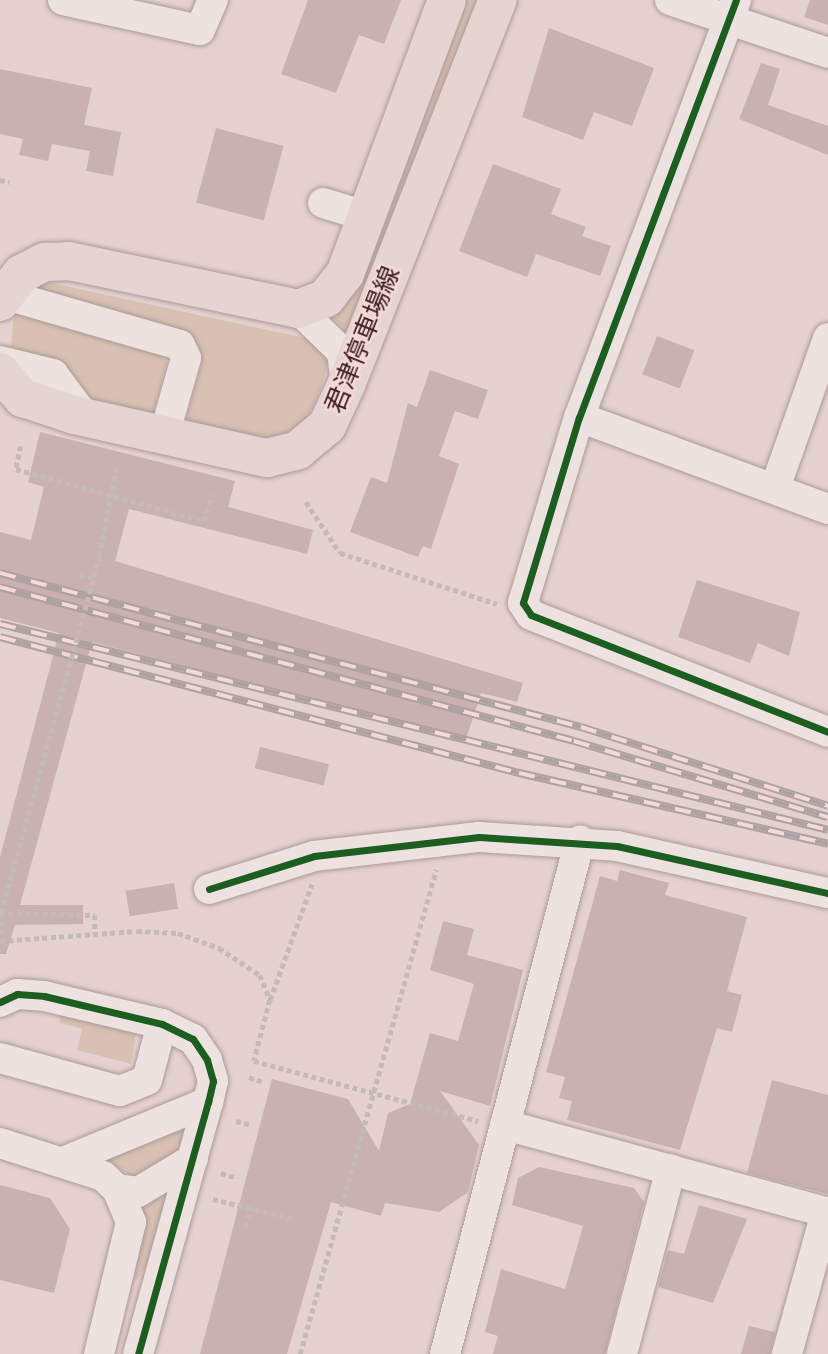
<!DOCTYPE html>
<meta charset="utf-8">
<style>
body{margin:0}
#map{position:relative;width:828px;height:1354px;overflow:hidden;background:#e5d1cf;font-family:"Zilla Slab","Noto Sans JP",serif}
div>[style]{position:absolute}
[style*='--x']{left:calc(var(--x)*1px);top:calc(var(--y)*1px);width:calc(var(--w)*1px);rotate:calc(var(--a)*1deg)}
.green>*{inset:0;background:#d8c0b2}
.building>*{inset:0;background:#c9b1b3;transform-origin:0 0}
.path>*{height:4.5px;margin-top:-2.25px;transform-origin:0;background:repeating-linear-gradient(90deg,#c6b9b9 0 5px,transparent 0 8.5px)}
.roads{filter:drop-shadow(0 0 2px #ab9999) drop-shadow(0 0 2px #ab9999)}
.minor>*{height:30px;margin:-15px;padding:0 15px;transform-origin:15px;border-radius:15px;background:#eee2e1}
.major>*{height:38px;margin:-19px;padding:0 19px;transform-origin:19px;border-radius:19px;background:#e5d4d2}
.rail>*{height:8px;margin-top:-4px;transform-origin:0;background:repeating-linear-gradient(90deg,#f6d8d6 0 16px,#aea1a2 0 32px);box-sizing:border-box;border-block:2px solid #aea1a2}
.path-bridge>*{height:4.5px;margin-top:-2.25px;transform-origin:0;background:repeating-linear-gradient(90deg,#c6b9b9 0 5px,transparent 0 8.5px)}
.cycleway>*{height:7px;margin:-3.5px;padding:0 3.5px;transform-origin:3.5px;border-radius:3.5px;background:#1b5e20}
span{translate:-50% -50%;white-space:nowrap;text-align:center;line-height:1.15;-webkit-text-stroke:5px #f6d8d6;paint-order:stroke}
.street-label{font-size:26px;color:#3a1f23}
</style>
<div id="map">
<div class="green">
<i style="clip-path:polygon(463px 0,482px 0,349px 335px,328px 313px)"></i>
<i style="clip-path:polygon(42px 281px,305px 338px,320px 347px,328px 364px,321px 389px,307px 419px,284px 435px,251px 439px,184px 426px,202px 362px,194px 339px,29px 292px)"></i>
<i style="clip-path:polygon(14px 311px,157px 350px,167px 362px,152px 419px,86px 402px,11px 350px)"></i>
<i style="clip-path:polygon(60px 1013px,136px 1033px,131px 1064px,77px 1050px,82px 1029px,60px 1023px)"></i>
<i style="clip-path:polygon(192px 1124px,190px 1138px,162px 1171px,133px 1177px,106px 1160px)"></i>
<i style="clip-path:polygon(175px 1191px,147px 1265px,134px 1283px,142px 1206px)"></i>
</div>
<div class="building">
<i style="clip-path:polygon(308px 0,401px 0,384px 44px,359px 35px,336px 93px,281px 74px)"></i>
<i style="clip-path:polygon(810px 0,828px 0,828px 25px,804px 17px)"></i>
<i style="clip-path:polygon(549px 28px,654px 68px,632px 126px,594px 112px,583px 140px,522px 117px)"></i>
<i style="clip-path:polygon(761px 63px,780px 69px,768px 105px,828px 126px,828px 155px,739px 119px)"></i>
<i style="clip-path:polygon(0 69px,92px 88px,84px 125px,121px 132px,113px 176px,86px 171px,90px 151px,52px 144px,48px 161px,19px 155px,23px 139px,0 134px)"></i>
<i style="left:216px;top:128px;width:70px;height:77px;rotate:15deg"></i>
<i style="clip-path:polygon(493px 164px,561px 189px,551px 214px,586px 227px,582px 236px,611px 246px,600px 276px,536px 254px,527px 277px,459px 251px)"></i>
<i style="left:657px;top:336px;width:40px;height:41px;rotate:21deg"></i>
<i style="clip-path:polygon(430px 370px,488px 390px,478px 419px,455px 411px,439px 456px,459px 464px,431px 549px,423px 546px,418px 557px,350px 532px,371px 477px,387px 483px,408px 403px,417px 407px)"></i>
<i style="clip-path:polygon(40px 432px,235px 481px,228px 507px,313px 530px,307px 554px,129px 509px,115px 561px,523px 683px,517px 702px,481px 693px,466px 739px,92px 642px,20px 905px,83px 905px,83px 924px,15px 925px,6px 954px,0 954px,0 857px,59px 633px,0 618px,0 532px,31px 540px,44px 487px,28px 482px)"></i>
<i style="clip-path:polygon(697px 580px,800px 612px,789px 656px,758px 643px,750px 663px,678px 637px)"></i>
<i style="left:260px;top:747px;width:71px;height:22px;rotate:14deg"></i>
<i style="clip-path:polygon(620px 870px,669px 883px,665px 895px,747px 917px,727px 991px,742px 995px,732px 1032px,717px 1028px,680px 1150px,567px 1120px,572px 1101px,559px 1098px,565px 1077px,546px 1072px,600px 876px,617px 881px)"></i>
<i style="left:174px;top:883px;width:26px;height:49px;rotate:81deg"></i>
<i style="clip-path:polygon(443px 921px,474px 929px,467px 955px,523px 970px,490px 1106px,440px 1091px,479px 1145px,468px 1192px,439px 1212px,385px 1203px,381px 1216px,331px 1202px,287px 1354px,200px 1354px,272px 1079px,348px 1099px,379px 1151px,388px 1113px,410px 1104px,430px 1033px,458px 1041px,474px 984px,430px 970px)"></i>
<i style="clip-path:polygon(772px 1080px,828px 1095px,828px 1194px,747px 1173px)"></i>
<i style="clip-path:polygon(539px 1167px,634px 1188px,644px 1202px,605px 1354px,493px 1354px,498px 1336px,485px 1332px,501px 1269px,565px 1289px,583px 1226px,512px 1205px,518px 1178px)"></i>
<i style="clip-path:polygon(0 1185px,50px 1198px,70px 1229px,54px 1293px,0 1280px)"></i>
<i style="clip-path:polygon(699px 1205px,747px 1219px,713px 1303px,658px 1287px,668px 1250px,684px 1254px)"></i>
<i style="clip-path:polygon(749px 1326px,775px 1332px,770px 1354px,741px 1354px)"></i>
</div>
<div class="path">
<i style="--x:0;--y:180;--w:10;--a:11"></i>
<i style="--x:21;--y:446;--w:24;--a:102"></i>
<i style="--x:16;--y:469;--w:195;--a:15.5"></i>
<i style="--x:204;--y:521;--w:28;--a:-73"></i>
<i style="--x:306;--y:502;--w:61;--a:56.3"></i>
<i style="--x:340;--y:553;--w:165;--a:18"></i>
<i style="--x:99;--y:556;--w:89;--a:-78.9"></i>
<i style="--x:80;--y:575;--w:13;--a:13"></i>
<i style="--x:0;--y:913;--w:95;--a:1.2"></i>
<i style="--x:95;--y:915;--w:19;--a:90"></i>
<i style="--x:0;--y:941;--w:137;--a:-4.2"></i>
<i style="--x:137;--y:931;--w:41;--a:2.8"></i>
<i style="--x:178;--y:933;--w:44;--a:20.1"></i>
<i style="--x:219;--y:948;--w:49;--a:33.4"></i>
<i style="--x:260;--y:975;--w:27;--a:68"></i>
<i style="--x:270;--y:1000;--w:63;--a:104.7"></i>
<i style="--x:254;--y:1061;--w:232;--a:15"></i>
<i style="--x:270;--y:1000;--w:123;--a:-70.1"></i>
<i style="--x:249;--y:1077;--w:15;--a:20"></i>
<i style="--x:236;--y:1121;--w:16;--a:14"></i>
<i style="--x:221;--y:1173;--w:17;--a:17"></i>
<i style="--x:213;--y:1199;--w:82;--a:14"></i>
<i style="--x:245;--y:1227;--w:20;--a:-72"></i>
<i style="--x:300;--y:1354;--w:503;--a:-74.31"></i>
</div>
<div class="roads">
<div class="minor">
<i style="--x:63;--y:0;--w:140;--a:12.4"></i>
<i style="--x:200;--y:30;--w:33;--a:-67"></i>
<i style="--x:670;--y:0;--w:167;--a:18.5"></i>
<i style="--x:736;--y:0;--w:446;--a:110.6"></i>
<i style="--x:579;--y:417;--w:194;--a:106.8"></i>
<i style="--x:523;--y:603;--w:14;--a:56"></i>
<i style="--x:531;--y:615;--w:319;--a:21.5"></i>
<i style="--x:323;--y:203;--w:45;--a:16.8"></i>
<i style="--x:3;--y:294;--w:184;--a:16.1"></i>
<i style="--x:180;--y:345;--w:14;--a:65"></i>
<i style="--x:186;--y:358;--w:81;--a:105.8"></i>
<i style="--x:298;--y:309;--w:62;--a:44.3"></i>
<i style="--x:342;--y:352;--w:33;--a:83"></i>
<i style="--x:0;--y:361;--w:55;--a:13.8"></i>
<i style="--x:53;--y:374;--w:54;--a:53.3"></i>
<i style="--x:579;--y:417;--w:265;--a:20.3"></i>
<i style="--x:775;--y:488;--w:159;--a:-70.5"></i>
<i style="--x:209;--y:889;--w:110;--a:-17.4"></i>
<i style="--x:314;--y:856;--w:166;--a:-6.6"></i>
<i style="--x:479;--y:837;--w:138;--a:3.7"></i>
<i style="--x:617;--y:846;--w:216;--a:12.6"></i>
<i style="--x:0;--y:1002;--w:19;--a:-25"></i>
<i style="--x:17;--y:994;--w:27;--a:4"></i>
<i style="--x:44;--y:996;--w:121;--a:13.3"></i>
<i style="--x:162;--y:1024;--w:34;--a:26"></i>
<i style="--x:193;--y:1039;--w:25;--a:56"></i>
<i style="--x:207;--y:1060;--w:22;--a:74"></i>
<i style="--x:213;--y:1081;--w:22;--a:103"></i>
<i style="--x:208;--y:1102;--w:262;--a:105.5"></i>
<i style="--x:0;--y:1058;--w:124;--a:15.4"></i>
<i style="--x:120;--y:1091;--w:29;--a:-22"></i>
<i style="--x:147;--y:1080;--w:58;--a:-75"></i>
<i style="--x:505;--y:1125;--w:335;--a:15.2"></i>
<i style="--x:0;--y:1143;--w:108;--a:17.8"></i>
<i style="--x:103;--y:1176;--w:19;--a:43"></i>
<i style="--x:117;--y:1189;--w:36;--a:67"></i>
<i style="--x:131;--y:1222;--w:136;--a:103.6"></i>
<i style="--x:65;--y:1161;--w:155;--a:-22.4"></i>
<i style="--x:117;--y:1189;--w:21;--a:8"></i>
<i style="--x:138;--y:1192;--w:64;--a:-31"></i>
<i style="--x:445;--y:1354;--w:531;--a:-75.28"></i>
<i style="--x:622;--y:1354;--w:191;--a:-75.2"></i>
<i style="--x:787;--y:1354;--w:147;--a:-74.6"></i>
</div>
<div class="major">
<i style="--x:0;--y:302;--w:35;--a:-53"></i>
<i style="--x:21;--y:274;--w:27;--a:-27"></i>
<i style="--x:45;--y:262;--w:24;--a:-2"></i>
<i style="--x:69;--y:261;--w:234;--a:11.8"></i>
<i style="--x:298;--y:309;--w:30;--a:-21"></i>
<i style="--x:326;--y:298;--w:31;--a:-52"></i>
<i style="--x:345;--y:274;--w:292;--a:-69.6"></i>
<i style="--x:0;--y:372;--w:35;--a:49"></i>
<i style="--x:23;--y:398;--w:54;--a:18.4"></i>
<i style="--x:74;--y:415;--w:198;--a:12.6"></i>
<i style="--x:267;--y:458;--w:32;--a:-14"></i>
<i style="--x:298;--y:450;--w:38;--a:-40"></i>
<i style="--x:327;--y:426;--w:45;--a:-65.1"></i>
<i style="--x:346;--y:385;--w:414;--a:-68.5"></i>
</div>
</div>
<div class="rail">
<i style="--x:0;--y:573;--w:601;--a:14.85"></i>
<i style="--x:581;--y:727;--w:259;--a:17.7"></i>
<i style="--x:0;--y:587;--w:594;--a:15.02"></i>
<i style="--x:574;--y:741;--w:265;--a:16.7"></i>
<i style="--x:0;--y:624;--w:853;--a:13.97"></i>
<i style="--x:0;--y:637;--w:537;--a:14.68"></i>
<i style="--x:519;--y:773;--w:317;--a:12.9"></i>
</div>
<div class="path-bridge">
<i style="--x:2;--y:935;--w:22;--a:-93"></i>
<i style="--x:1;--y:913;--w:370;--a:-74.6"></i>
</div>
<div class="cycleway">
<i style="--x:736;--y:0;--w:446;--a:110.6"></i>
<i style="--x:579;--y:417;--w:194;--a:106.8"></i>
<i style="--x:523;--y:603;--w:14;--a:56"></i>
<i style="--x:531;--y:615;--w:319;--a:21.5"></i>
<i style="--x:209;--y:889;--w:110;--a:-17.4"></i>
<i style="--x:314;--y:856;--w:166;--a:-6.6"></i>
<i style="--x:479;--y:837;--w:138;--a:3.7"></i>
<i style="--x:617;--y:846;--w:216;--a:12.6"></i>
<i style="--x:0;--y:1002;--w:19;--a:-25"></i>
<i style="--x:17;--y:994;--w:27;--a:4"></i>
<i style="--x:44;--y:996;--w:121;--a:13.3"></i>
<i style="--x:162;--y:1024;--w:34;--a:26"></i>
<i style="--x:193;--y:1039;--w:25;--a:56"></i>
<i style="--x:207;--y:1060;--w:22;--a:74"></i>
<i style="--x:213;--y:1081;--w:22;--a:103"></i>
<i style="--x:208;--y:1102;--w:262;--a:105.5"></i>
</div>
<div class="street-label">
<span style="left:363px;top:340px;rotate:-68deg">君津停車場線</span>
</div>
</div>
